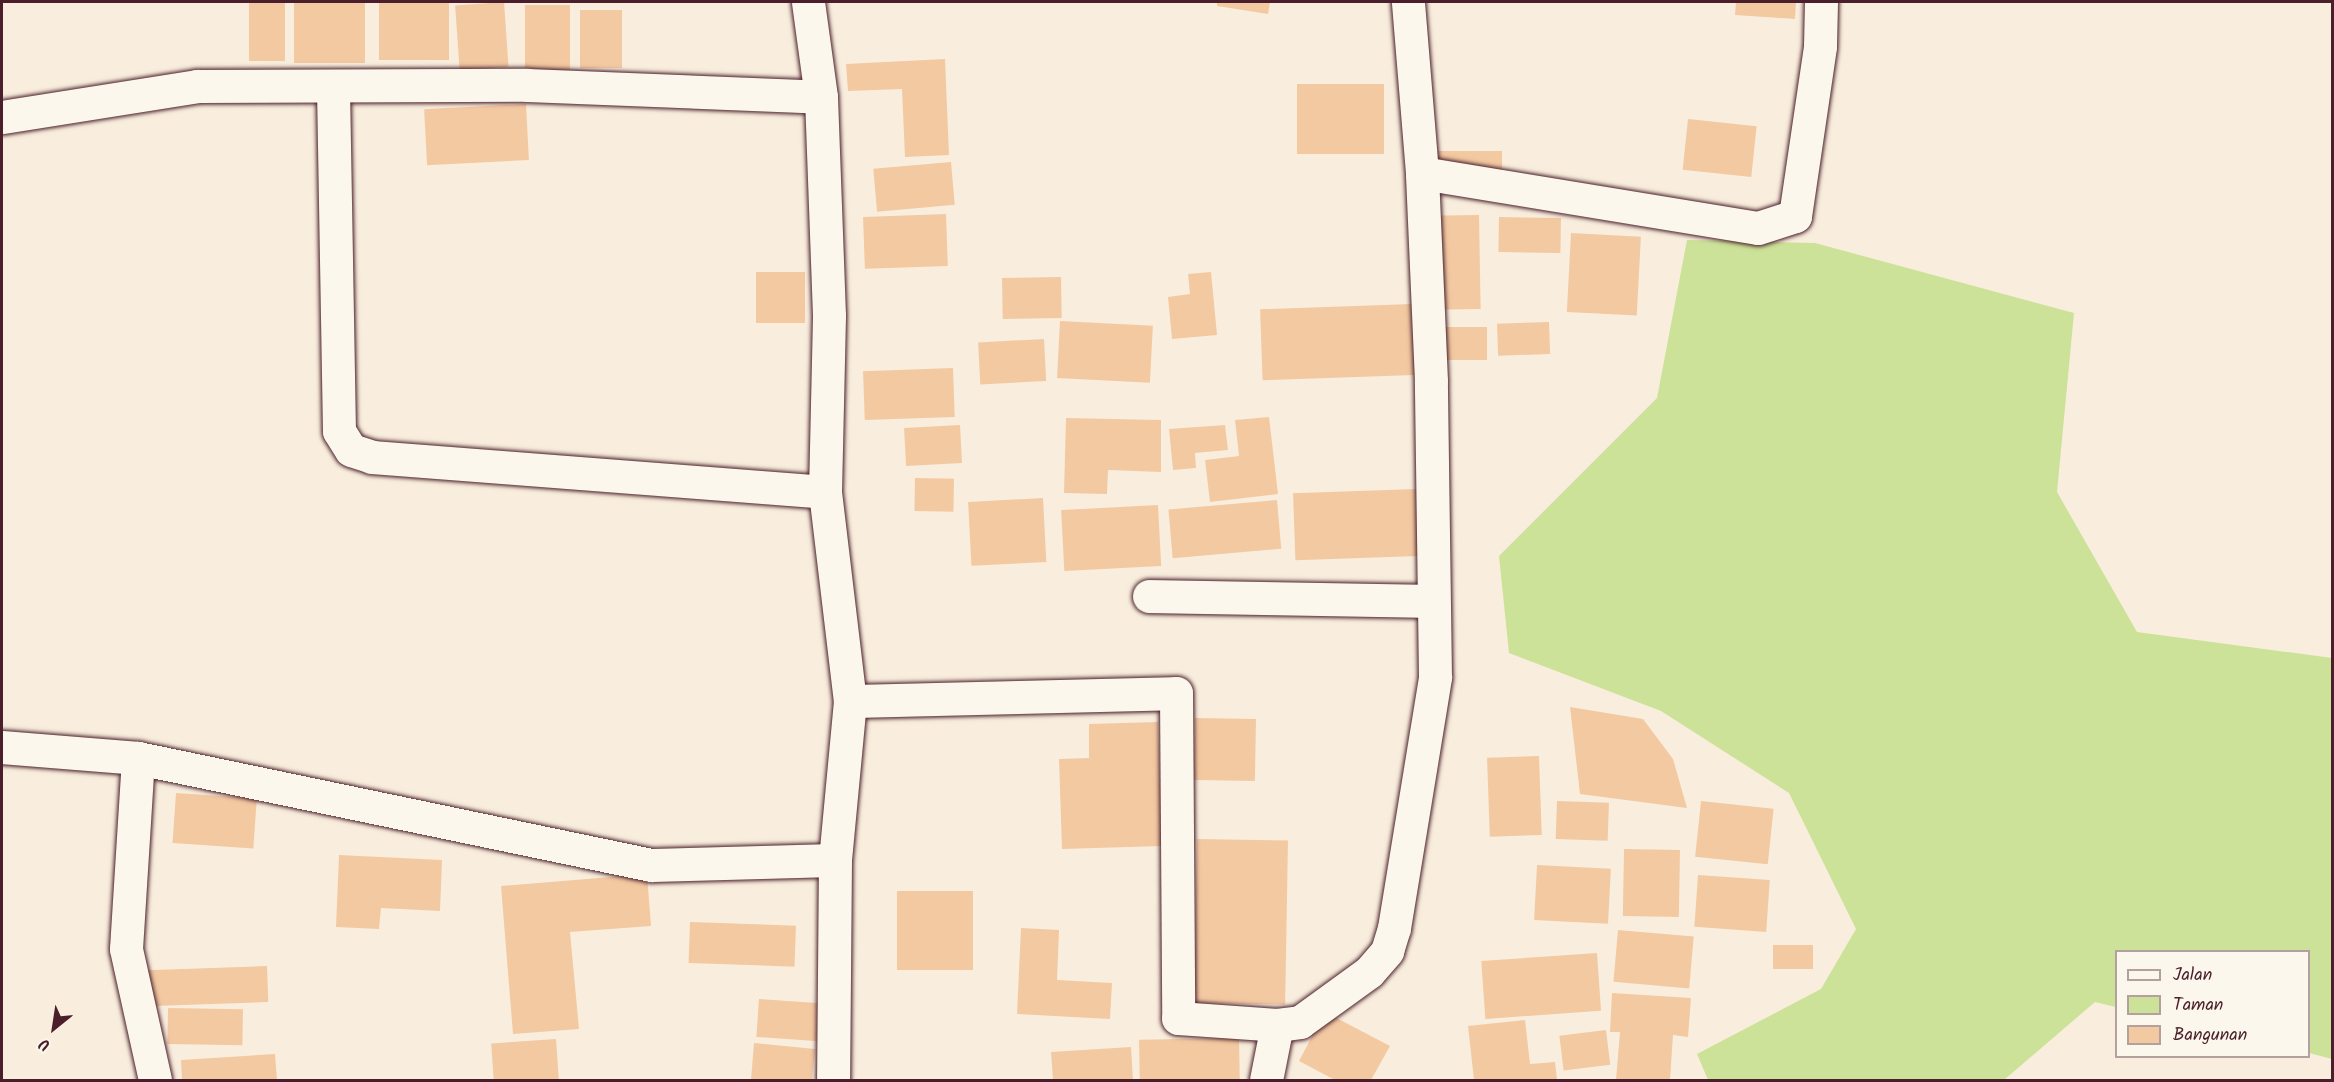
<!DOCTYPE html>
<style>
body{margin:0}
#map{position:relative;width:2334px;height:1082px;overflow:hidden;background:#f9eedd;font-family:Kalam,sans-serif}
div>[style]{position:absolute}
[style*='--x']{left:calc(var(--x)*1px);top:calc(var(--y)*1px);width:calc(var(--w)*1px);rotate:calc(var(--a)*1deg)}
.green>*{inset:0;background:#cce298}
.building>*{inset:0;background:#f3c9a2;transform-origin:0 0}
.roads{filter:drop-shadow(0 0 2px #4a1f2b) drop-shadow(0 0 2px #4a1f2b)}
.street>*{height:33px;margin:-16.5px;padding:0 16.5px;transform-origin:16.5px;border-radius:16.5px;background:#fbf7ec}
.secondary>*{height:33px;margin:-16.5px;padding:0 16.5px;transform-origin:16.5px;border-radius:16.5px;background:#fbf7ec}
span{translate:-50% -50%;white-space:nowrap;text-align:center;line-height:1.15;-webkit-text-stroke:4.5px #fbf7ec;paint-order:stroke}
.frame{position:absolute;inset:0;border:3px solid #4a1f2b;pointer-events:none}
.legend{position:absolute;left:2115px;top:950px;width:195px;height:108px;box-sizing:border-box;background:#fbf7ec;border:2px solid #b4a19f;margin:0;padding:8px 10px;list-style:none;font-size:18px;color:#4a1f2b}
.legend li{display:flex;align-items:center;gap:12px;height:30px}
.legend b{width:30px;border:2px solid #b4a19f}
.north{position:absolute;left:24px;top:998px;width:60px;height:60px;-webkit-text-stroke:4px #fbf7ec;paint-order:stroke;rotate:210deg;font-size:16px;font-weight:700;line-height:24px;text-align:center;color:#4a1f2b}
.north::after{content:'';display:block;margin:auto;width:21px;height:27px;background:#4a1f2b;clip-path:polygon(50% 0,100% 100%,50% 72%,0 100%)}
</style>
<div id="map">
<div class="green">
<i style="clip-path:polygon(1687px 240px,1815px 243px,2074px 313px,2057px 492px,2137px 632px,2332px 658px,2332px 1059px,2309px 1053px,2308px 952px,2116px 952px,2116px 1007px,2095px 1002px,2004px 1080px,1708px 1080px,1697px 1054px,1821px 989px,1856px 929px,1789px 793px,1661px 711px,1509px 653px,1499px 556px,1657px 398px)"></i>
</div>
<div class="building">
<i style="left:249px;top:2px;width:36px;height:59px"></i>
<i style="left:294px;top:2px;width:71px;height:61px"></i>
<i style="left:379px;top:2px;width:70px;height:58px"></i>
<i style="left:504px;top:2px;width:65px;height:49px;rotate:86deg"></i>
<i style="clip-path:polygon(1217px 2px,1270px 2px,1268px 14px,1217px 6px)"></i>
<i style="clip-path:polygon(1736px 2px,1796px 2px,1795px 19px,1735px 15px)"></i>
<i style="left:525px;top:5px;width:45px;height:65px"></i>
<i style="left:580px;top:10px;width:42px;height:58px"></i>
<i style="clip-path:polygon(945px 59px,949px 155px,905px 157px,902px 89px,848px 91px,846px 64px)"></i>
<i style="left:1297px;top:84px;width:87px;height:70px"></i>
<i style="left:526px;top:104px;width:56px;height:102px;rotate:87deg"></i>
<i style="left:1688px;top:119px;width:69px;height:51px;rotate:6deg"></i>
<i style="left:1432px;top:151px;width:70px;height:19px"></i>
<i style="left:951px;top:162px;width:43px;height:78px;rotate:85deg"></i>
<i style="left:946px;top:214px;width:52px;height:83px;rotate:88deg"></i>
<i style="left:1479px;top:215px;width:94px;height:50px;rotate:89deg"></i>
<i style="left:1499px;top:217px;width:62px;height:35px;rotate:1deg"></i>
<i style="left:1571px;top:233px;width:70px;height:79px;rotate:3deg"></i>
<i style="left:756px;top:272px;width:49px;height:51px"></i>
<i style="clip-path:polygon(1211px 272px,1217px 335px,1172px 339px,1168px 297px,1190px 294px,1188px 274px)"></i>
<i style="left:1061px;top:277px;width:41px;height:59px;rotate:89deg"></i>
<i style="left:1412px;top:304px;width:71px;height:152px;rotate:88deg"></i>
<i style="left:1060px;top:321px;width:93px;height:57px;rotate:3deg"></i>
<i style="left:1549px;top:322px;width:32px;height:52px;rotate:88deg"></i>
<i style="left:1442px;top:327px;width:45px;height:33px"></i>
<i style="left:1044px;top:339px;width:42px;height:66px;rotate:87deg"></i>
<i style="left:953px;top:368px;width:49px;height:90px;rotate:88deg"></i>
<i style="clip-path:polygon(1269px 417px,1278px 494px,1210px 502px,1205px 460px,1239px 456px,1235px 420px)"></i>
<i style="clip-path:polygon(1066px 418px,1161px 420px,1161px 472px,1108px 470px,1107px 494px,1064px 493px)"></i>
<i style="left:960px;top:425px;width:38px;height:56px;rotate:87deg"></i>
<i style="clip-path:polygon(1225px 425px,1228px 450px,1195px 453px,1196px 468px,1173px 470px,1169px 429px)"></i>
<i style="left:915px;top:478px;width:39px;height:33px;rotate:1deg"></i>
<i style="left:1416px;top:489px;width:67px;height:123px;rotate:88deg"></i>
<i style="left:1043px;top:498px;width:64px;height:75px;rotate:87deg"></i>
<i style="left:1277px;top:500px;width:49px;height:109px;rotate:85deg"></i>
<i style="left:1158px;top:505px;width:61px;height:97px;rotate:87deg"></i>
<i style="clip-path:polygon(1570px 707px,1643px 719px,1673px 759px,1687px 808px,1580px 794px)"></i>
<i style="left:1195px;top:718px;width:61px;height:62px;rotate:1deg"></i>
<i style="clip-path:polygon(1158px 722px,1162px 846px,1062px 849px,1059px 759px,1089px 758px,1089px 724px)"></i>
<i style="left:1539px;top:756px;width:79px;height:52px;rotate:88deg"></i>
<i style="left:176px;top:793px;width:81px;height:50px;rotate:4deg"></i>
<i style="left:1557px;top:801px;width:52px;height:38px;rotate:2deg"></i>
<i style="left:1701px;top:801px;width:73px;height:56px;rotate:6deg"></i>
<i style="left:1197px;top:839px;width:91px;height:164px;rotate:1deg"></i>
<i style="left:1624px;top:849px;width:56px;height:67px;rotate:1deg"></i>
<i style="clip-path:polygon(339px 855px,442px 860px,440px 911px,381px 908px,379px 929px,336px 927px)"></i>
<i style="left:1537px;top:865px;width:74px;height:55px;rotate:3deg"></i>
<i style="clip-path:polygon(647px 874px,651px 926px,570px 932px,579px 1029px,513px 1034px,501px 886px)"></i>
<i style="left:1698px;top:875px;width:72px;height:52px;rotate:4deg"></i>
<i style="left:897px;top:891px;width:76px;height:79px"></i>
<i style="left:690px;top:922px;width:106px;height:41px;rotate:2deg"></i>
<i style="clip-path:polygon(1021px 928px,1059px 930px,1057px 980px,1112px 983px,1110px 1019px,1017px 1014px)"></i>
<i style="left:1618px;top:930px;width:76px;height:52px;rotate:5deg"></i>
<i style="left:1813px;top:945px;width:24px;height:40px;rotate:90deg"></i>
<i style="left:1597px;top:953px;width:58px;height:116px;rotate:86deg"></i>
<i style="left:267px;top:966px;width:36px;height:121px;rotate:88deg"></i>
<i style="clip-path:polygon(1612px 993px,1691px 998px,1688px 1037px,1673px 1035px,1670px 1080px,1616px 1080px,1620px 1032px,1610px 1032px)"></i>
<i style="left:759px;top:999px;width:66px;height:38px;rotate:4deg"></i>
<i style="left:168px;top:1008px;width:75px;height:36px;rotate:1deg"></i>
<i style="clip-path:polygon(1325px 1012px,1390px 1046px,1371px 1080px,1335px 1080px,1299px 1061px)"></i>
<i style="clip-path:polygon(1525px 1020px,1530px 1064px,1555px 1062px,1557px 1080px,1474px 1080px,1468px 1026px)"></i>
<i style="left:1606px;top:1030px;width:35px;height:47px;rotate:83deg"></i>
<i style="left:1239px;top:1038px;width:42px;height:100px;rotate:89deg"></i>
<i style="left:556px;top:1039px;width:41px;height:65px;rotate:86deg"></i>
<i style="clip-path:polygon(754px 1043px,815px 1049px,812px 1080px,751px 1080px)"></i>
<i style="clip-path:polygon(1131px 1047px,1133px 1080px,1053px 1080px,1051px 1052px)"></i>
<i style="clip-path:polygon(275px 1054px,277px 1080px,182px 1080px,181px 1060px)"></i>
</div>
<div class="roads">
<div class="street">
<i style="--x:333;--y:88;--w:343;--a:89"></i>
<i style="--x:339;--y:431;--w:22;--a:58"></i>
<i style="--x:351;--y:450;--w:22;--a:18"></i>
<i style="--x:372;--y:457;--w:454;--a:4.4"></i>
<i style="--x:2;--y:117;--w:197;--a:-9"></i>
<i style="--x:197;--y:86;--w:330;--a:-0.2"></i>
<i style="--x:527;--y:85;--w:294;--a:2.3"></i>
<i style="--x:1422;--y:173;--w:340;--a:9.3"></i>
<i style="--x:1758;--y:228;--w:39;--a:-18"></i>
<i style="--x:1795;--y:216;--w:172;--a:-81.6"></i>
<i style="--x:1820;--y:46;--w:44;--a:-88.7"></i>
<i style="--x:1149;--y:596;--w:284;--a:1"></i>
<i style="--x:850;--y:701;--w:326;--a:-1.4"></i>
<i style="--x:1176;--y:693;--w:325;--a:89.6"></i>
<i style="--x:1178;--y:1018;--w:99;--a:4"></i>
<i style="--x:2;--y:747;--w:136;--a:4.6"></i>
<i style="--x:138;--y:758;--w:524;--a:11.78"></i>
<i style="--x:651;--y:865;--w:184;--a:-1.6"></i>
<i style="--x:138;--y:758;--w:191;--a:93.6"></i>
<i style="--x:126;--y:949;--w:134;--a:77.5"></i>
<i style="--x:1266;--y:1080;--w:56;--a:-78.7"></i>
<i style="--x:1277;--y:1025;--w:23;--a:-7"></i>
<i style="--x:1300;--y:1022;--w:85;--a:-35.9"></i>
<i style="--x:1369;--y:972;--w:28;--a:-49"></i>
<i style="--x:1387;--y:951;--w:24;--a:-73"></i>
<i style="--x:1394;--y:928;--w:254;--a:-80.7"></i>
<i style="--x:1435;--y:677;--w:296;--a:-90.8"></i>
<i style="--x:1431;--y:381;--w:208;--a:-92.5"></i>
<i style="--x:1422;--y:173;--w:172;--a:-94.7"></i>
</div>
<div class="secondary">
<i style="--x:808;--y:2;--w:96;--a:82.2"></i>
<i style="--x:821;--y:97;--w:219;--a:87.9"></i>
<i style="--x:829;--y:316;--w:176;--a:91.3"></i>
<i style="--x:825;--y:492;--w:210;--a:83.2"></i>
<i style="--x:850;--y:701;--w:160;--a:95.4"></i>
<i style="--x:835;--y:860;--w:220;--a:90.5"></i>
</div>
</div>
<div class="frame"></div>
<ul class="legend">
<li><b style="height:8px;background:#fbf7ec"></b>Jalan</li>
<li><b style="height:16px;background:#cce298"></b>Taman</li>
<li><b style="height:16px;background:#f3c9a2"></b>Bangunan</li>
</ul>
<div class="north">U</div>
</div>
